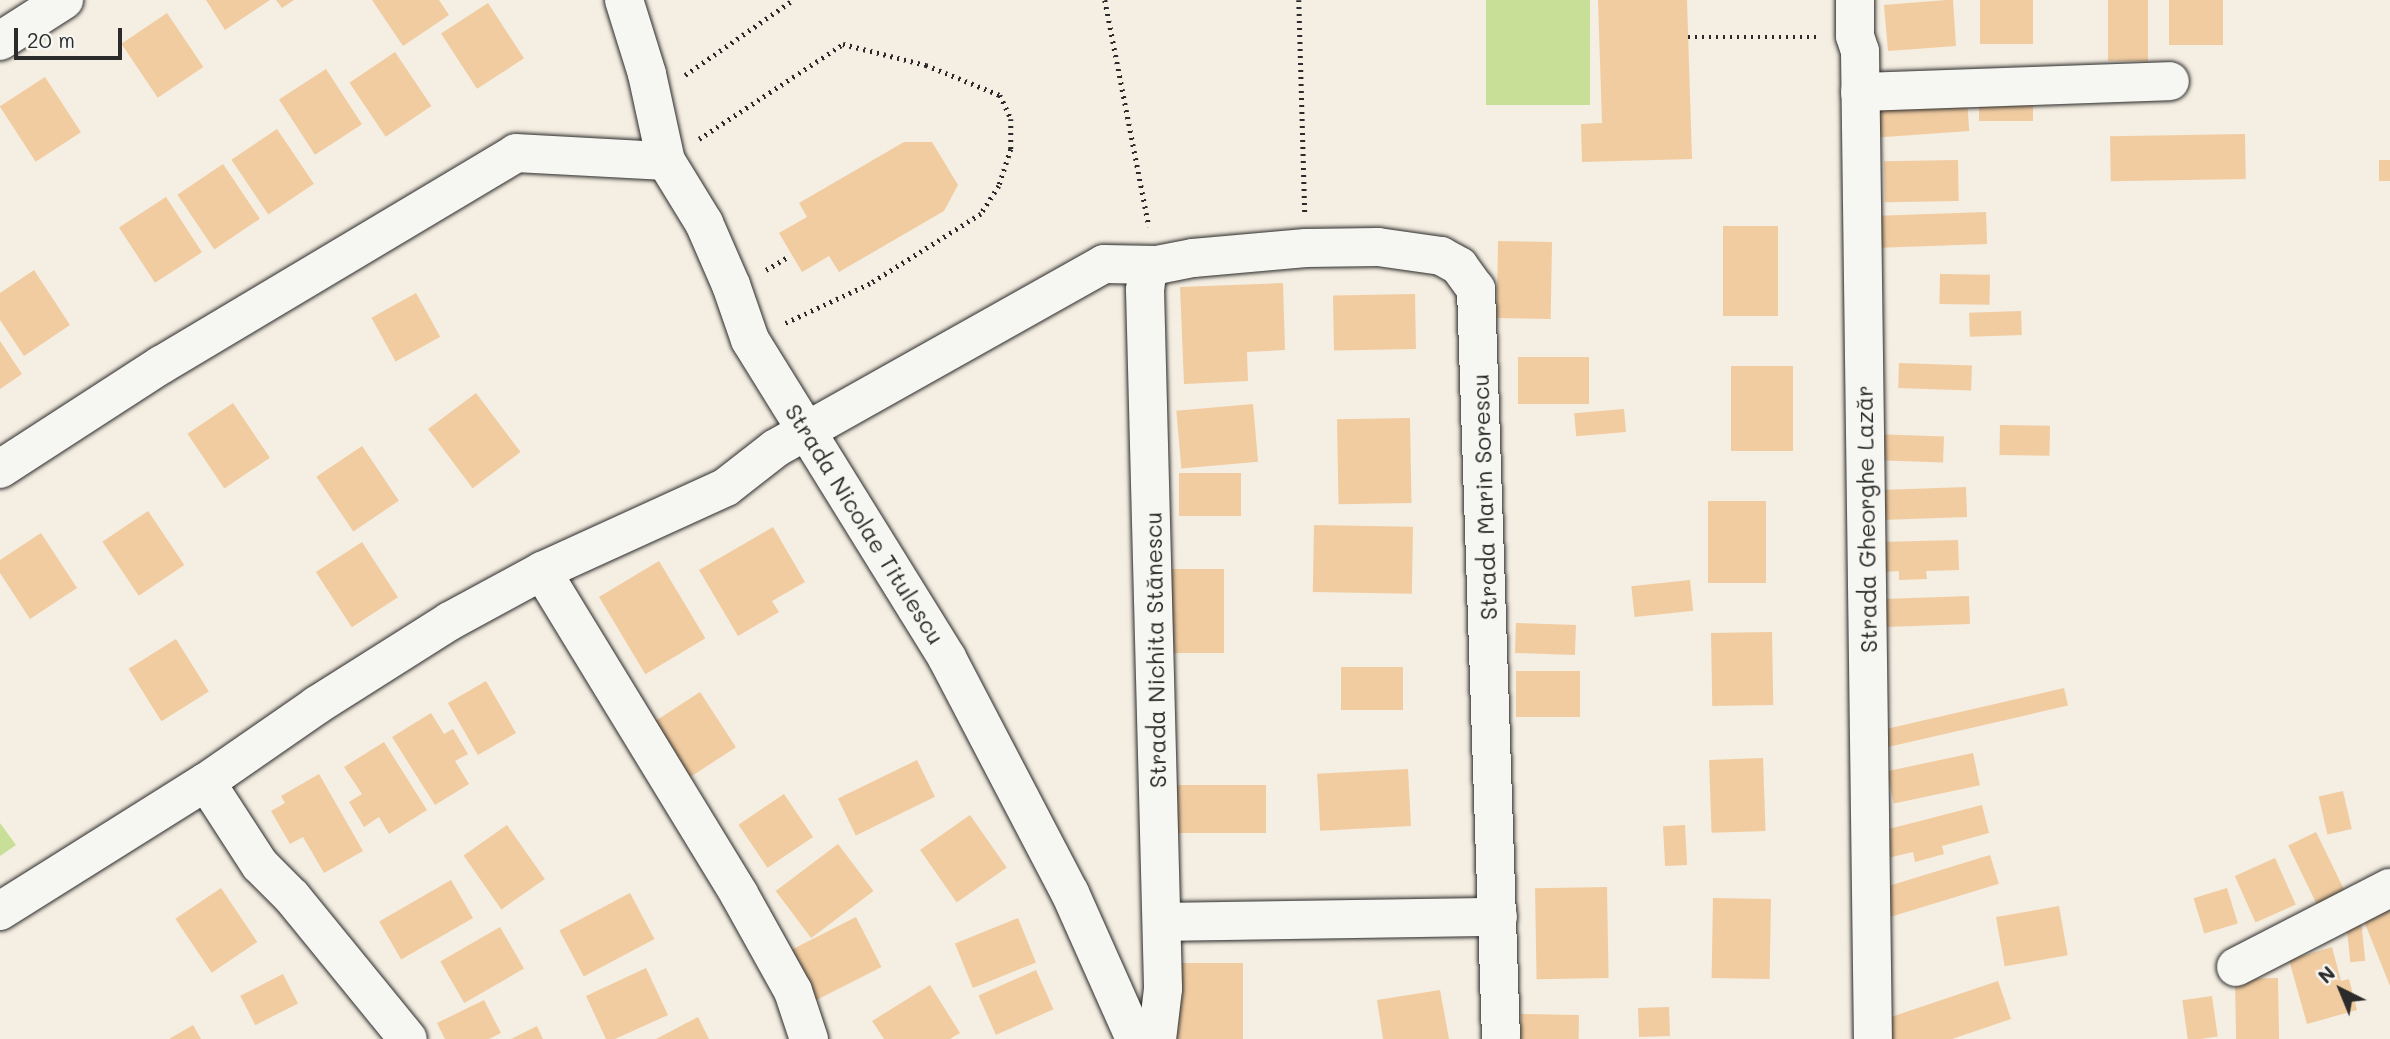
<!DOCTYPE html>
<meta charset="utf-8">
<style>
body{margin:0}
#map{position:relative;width:2390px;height:1039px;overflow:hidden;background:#f5eee2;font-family:Mali,sans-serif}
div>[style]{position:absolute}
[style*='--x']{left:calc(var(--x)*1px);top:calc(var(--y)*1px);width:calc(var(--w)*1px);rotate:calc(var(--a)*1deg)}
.green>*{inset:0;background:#c7df96;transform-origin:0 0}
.building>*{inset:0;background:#f1cca1;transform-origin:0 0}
.path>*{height:4.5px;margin-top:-2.25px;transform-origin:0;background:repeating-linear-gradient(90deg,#2b2b2b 0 2px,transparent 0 7px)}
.roads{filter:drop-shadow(0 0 2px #2b2b2b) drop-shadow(0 0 2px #2b2b2b)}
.minor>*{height:38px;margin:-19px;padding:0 19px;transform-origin:19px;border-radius:19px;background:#f6f6f2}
span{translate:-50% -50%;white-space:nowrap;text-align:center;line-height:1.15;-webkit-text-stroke:5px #f6f6f2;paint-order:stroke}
.street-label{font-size:23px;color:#2b2b2b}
.north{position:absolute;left:2306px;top:955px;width:70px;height:70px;-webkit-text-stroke:5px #f6f6f2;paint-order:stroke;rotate:317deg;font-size:19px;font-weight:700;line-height:28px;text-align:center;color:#2b2b2b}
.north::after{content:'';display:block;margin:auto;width:24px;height:32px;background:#2b2b2b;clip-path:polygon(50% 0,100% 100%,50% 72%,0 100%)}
.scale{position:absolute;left:14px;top:28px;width:108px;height:32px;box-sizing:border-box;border:4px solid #2b2b2b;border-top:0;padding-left:9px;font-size:21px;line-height:24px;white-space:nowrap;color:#2b2b2b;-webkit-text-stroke:5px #f6f6f2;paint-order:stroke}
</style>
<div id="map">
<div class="green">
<i style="left:1486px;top:0;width:104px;height:105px"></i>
<i style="clip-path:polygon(0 823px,16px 845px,0 856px)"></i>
</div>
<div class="building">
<i style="clip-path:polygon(206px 0,270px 0,225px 30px)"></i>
<i style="clip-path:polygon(276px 0,294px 0,282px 8px)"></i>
<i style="clip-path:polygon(372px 0,439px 0,449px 15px,403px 46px)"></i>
<i style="clip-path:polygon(1598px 0,1687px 0,1692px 159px,1582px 162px,1581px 124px,1602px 123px)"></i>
<i style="clip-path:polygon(1946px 0,1953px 0,1956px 46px,1888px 51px,1884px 5px)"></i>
<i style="left:1980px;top:0;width:53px;height:44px"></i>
<i style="left:2108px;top:0;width:40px;height:61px"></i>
<i style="left:2169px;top:0;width:54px;height:45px"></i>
<i style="left:488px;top:3px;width:66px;height:56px;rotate:57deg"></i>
<i style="left:167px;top:13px;width:65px;height:55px;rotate:56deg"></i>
<i style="left:395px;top:52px;width:65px;height:55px;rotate:56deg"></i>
<i style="left:326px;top:69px;width:66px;height:56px;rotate:57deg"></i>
<i style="left:45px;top:77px;width:66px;height:54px;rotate:57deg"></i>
<i style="left:2033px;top:97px;width:24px;height:54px;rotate:90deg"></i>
<i style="left:1967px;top:99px;width:32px;height:89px;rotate:86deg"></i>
<i style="left:277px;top:129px;width:66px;height:55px;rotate:56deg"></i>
<i style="left:2245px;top:134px;width:45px;height:135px;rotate:89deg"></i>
<i style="clip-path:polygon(904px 142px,932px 142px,958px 185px,944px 211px,839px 272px,829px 256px,802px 272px,779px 233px,807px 217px,799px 203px)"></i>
<i style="left:1958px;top:160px;width:41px;height:74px;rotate:89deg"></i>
<i style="left:2379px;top:160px;width:11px;height:21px"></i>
<i style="left:223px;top:164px;width:66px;height:55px;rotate:56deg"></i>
<i style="left:166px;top:197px;width:66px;height:56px;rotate:57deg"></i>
<i style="left:1986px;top:212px;width:32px;height:114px;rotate:88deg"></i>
<i style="left:1778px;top:226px;width:90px;height:55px;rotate:90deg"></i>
<i style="left:1498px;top:241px;width:54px;height:77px;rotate:1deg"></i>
<i style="clip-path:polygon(34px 270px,70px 325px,24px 356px,0 320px,0 293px)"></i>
<i style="left:1940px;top:274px;width:50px;height:30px;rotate:1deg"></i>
<i style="clip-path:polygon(1283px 283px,1285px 350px,1247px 352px,1248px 381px,1184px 384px,1180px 287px)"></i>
<i style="left:416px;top:293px;width:50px;height:51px;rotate:61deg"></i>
<i style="left:1415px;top:294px;width:55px;height:82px;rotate:89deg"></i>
<i style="left:2021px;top:311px;width:24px;height:52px;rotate:88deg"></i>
<i style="clip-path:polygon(0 341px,22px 374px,0 389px)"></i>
<i style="left:1589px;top:357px;width:47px;height:71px;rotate:90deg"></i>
<i style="left:1899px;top:363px;width:73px;height:25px;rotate:2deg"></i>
<i style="left:1731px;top:366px;width:62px;height:85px"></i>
<i style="left:476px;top:393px;width:74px;height:60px;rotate:53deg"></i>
<i style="left:233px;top:403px;width:66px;height:55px;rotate:56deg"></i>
<i style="left:1253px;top:404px;width:58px;height:77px;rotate:85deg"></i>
<i style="left:1624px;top:409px;width:23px;height:50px;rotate:85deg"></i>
<i style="left:1410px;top:418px;width:85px;height:73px;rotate:89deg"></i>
<i style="left:2000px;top:425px;width:50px;height:30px;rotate:1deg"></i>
<i style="left:1871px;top:434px;width:73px;height:26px;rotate:2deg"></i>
<i style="left:362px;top:446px;width:66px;height:55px;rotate:56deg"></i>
<i style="left:1179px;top:473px;width:62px;height:43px"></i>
<i style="left:1966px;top:487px;width:30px;height:86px;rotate:88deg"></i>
<i style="left:1708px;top:501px;width:58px;height:82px"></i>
<i style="left:148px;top:511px;width:65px;height:55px;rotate:56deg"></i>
<i style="left:1314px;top:525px;width:99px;height:67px;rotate:1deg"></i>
<i style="clip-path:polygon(773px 527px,805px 582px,772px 601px,779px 612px,738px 636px,699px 570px)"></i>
<i style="clip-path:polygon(41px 533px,77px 588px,30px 619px,0 573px,0 560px)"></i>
<i style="clip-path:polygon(1958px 540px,1959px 570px,1926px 571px,1927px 579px,1899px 580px,1899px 571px,1882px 572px,1881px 542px)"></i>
<i style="left:362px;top:542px;width:66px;height:55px;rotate:57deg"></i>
<i style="left:659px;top:561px;width:90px;height:70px;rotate:59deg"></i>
<i style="left:1166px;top:569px;width:58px;height:84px"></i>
<i style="left:1690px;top:580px;width:31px;height:59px;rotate:84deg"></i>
<i style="left:1969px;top:596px;width:28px;height:85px;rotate:88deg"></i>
<i style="left:1516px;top:623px;width:60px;height:30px;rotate:2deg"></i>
<i style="left:1772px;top:632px;width:73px;height:61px;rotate:89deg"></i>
<i style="left:176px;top:639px;width:62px;height:56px;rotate:58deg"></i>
<i style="left:1341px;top:667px;width:62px;height:43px"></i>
<i style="left:1580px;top:671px;width:46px;height:64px;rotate:90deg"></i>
<i style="left:486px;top:681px;width:60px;height:44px;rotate:60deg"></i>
<i style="left:2064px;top:688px;width:18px;height:187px;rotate:77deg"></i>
<i style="left:700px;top:692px;width:66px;height:56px;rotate:57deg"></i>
<i style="clip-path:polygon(431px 713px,444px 734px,453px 729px,468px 754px,455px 761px,469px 784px,435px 805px,392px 737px)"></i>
<i style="clip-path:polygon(384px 742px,427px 810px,389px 834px,379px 817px,364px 827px,349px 802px,362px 794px,344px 767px)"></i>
<i style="left:1973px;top:753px;width:33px;height:88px;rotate:78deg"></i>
<i style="left:1763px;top:758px;width:73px;height:54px;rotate:88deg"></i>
<i style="left:917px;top:760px;width:41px;height:88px;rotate:64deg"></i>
<i style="left:1408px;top:769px;width:57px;height:91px;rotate:87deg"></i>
<i style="clip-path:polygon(319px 774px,363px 851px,324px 873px,303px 837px,290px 844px,271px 811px,285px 803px,281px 796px)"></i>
<i style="left:1266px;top:785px;width:48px;height:91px;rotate:90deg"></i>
<i style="left:2343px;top:791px;width:39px;height:25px;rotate:77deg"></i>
<i style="left:784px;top:794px;width:52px;height:55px;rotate:56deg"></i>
<i style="clip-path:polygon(1982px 805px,1989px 833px,1942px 846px,1944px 854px,1915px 862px,1913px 852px,1888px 858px,1881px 831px)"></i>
<i style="left:970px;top:815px;width:64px;height:61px;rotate:55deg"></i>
<i style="left:507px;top:825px;width:66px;height:53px;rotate:55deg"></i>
<i style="left:1685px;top:825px;width:40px;height:22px;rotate:87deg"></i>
<i style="left:2316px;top:832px;width:67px;height:31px;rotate:64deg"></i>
<i style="left:838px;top:844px;width:59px;height:78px;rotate:53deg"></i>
<i style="left:1990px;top:855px;width:30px;height:119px;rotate:73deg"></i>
<i style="left:2275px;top:858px;width:51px;height:44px;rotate:66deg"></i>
<i style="left:451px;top:880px;width:44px;height:83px;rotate:60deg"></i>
<i style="left:1607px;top:887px;width:91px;height:72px;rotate:89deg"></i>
<i style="left:221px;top:888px;width:65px;height:55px;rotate:56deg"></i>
<i style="left:2227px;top:888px;width:37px;height:35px;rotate:73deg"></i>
<i style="left:630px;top:893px;width:52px;height:80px;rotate:62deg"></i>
<i style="left:1713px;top:898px;width:58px;height:80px;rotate:1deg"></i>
<i style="left:2059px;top:906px;width:50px;height:64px;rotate:80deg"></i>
<i style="clip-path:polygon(2390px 906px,2390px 986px,2362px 916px)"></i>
<i style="left:856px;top:917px;width:56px;height:74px;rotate:63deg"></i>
<i style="left:1018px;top:918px;width:48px;height:68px;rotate:68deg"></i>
<i style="left:2361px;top:920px;width:41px;height:15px;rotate:84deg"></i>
<i style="left:500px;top:927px;width:48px;height:69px;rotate:60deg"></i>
<i style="clip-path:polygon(2332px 947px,2341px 981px,2349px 979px,2357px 1010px,2307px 1024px,2289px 960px)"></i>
<i style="left:1243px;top:963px;width:76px;height:67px;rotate:90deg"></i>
<i style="clip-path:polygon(646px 968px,668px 1015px,615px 1039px,606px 1039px,586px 996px)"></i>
<i style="left:1036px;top:970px;width:43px;height:63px;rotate:66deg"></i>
<i style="left:283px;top:974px;width:33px;height:48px;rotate:63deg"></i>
<i style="left:2278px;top:978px;width:61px;height:43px;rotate:89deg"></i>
<i style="clip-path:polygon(1998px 981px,2011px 1019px,1952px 1039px,1886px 1039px,1879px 1021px)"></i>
<i style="clip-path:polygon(930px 985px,960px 1033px,950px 1039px,884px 1039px,872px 1021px)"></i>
<i style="clip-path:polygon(1440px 990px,1449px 1039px,1383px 1039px,1377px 1000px)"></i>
<i style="left:2212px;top:996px;width:41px;height:30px;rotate:82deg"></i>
<i style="clip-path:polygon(484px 1000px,501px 1033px,489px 1039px,445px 1039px,437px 1023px)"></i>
<i style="left:1669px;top:1007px;width:29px;height:31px;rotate:88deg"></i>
<i style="left:1521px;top:1014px;width:58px;height:25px;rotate:1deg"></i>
<i style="clip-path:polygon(698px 1017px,709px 1039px,656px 1039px)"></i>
<i style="clip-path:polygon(193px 1025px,201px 1039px,169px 1039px)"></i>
<i style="clip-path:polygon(537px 1026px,543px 1039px,511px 1039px)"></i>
</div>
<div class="path">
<i style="--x:1105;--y:0;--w:231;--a:79"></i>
<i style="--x:1299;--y:0;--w:212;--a:88.4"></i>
<i style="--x:1688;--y:37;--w:131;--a:0"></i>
<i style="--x:685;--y:75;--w:131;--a:-34.8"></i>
<i style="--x:699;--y:139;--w:173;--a:-33.4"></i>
<i style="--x:843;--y:44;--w:86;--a:14.2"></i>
<i style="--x:926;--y:65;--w:80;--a:22.1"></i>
<i style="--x:1000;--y:95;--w:26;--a:65"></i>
<i style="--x:1011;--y:119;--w:30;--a:90"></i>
<i style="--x:1011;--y:149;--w:39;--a:108"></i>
<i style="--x:999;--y:186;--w:33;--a:123"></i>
<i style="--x:981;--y:214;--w:131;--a:147.8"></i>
<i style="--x:870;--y:284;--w:97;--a:155"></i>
<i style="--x:766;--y:270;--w:27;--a:-31"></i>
</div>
<div class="roads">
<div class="minor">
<i style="--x:624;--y:0;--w:77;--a:72.7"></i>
<i style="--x:647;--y:74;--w:89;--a:77.7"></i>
<i style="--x:666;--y:161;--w:73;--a:58.5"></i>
<i style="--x:704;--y:223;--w:68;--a:66.5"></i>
<i style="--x:731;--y:285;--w:58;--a:70.9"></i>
<i style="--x:750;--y:340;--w:374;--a:58.2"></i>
<i style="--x:947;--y:658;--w:265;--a:62.4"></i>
<i style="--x:1070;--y:893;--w:160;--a:66"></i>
<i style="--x:1855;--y:0;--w:36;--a:90"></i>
<i style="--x:1855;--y:36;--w:16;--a:72"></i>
<i style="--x:1860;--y:51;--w:988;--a:89.25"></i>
<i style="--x:0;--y:41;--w:76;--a:-32.6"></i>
<i style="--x:1860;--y:92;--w:310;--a:-2"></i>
<i style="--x:1157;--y:265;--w:13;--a:138"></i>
<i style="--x:1147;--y:274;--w:16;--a:97"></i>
<i style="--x:1145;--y:290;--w:699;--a:88.52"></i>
<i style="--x:1163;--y:989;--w:50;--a:96.8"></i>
<i style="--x:0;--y:469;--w:192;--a:-32.9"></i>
<i style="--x:161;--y:365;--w:413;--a:-30.8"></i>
<i style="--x:516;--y:153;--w:150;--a:3.1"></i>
<i style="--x:542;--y:571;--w:378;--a:58.6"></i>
<i style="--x:739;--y:894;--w:111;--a:60.9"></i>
<i style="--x:793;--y:991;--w:51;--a:71.6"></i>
<i style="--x:206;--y:782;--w:99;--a:57"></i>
<i style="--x:260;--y:865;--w:45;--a:45"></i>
<i style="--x:292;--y:897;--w:183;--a:50.8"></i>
<i style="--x:0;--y:911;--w:243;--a:-32.1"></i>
<i style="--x:206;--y:782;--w:135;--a:-34.7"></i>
<i style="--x:317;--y:705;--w:157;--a:-32.3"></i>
<i style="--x:450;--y:621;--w:105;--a:-28.5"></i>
<i style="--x:542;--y:571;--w:202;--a:-24.5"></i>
<i style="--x:726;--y:487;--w:63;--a:-38"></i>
<i style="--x:776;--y:448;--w:376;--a:-29.3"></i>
<i style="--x:1104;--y:264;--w:53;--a:1.1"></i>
<i style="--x:1157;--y:265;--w:37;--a:-11"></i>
<i style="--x:1193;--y:258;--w:113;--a:-5.1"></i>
<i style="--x:1306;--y:248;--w:72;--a:-0.8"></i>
<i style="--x:1378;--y:247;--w:64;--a:8.1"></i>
<i style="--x:1441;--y:256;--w:21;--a:29"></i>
<i style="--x:1459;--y:266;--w:29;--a:54"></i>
<i style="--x:1476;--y:289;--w:750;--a:88.09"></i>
<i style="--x:1162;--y:922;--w:336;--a:-0.9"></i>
<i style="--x:2236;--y:967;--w:173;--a:-27.2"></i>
</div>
</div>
<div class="street-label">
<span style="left:1484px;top:497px;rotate:-92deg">Strada Marin Sorescu</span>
<span style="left:1866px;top:519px;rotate:-91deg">Strada Gheorghe Lazăr</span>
<span style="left:865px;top:524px;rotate:58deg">Strada Nicolae Titulescu</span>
<span style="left:1155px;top:650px;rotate:-91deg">Strada Nichita Stănescu</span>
</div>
<div class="north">N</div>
<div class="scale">20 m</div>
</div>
